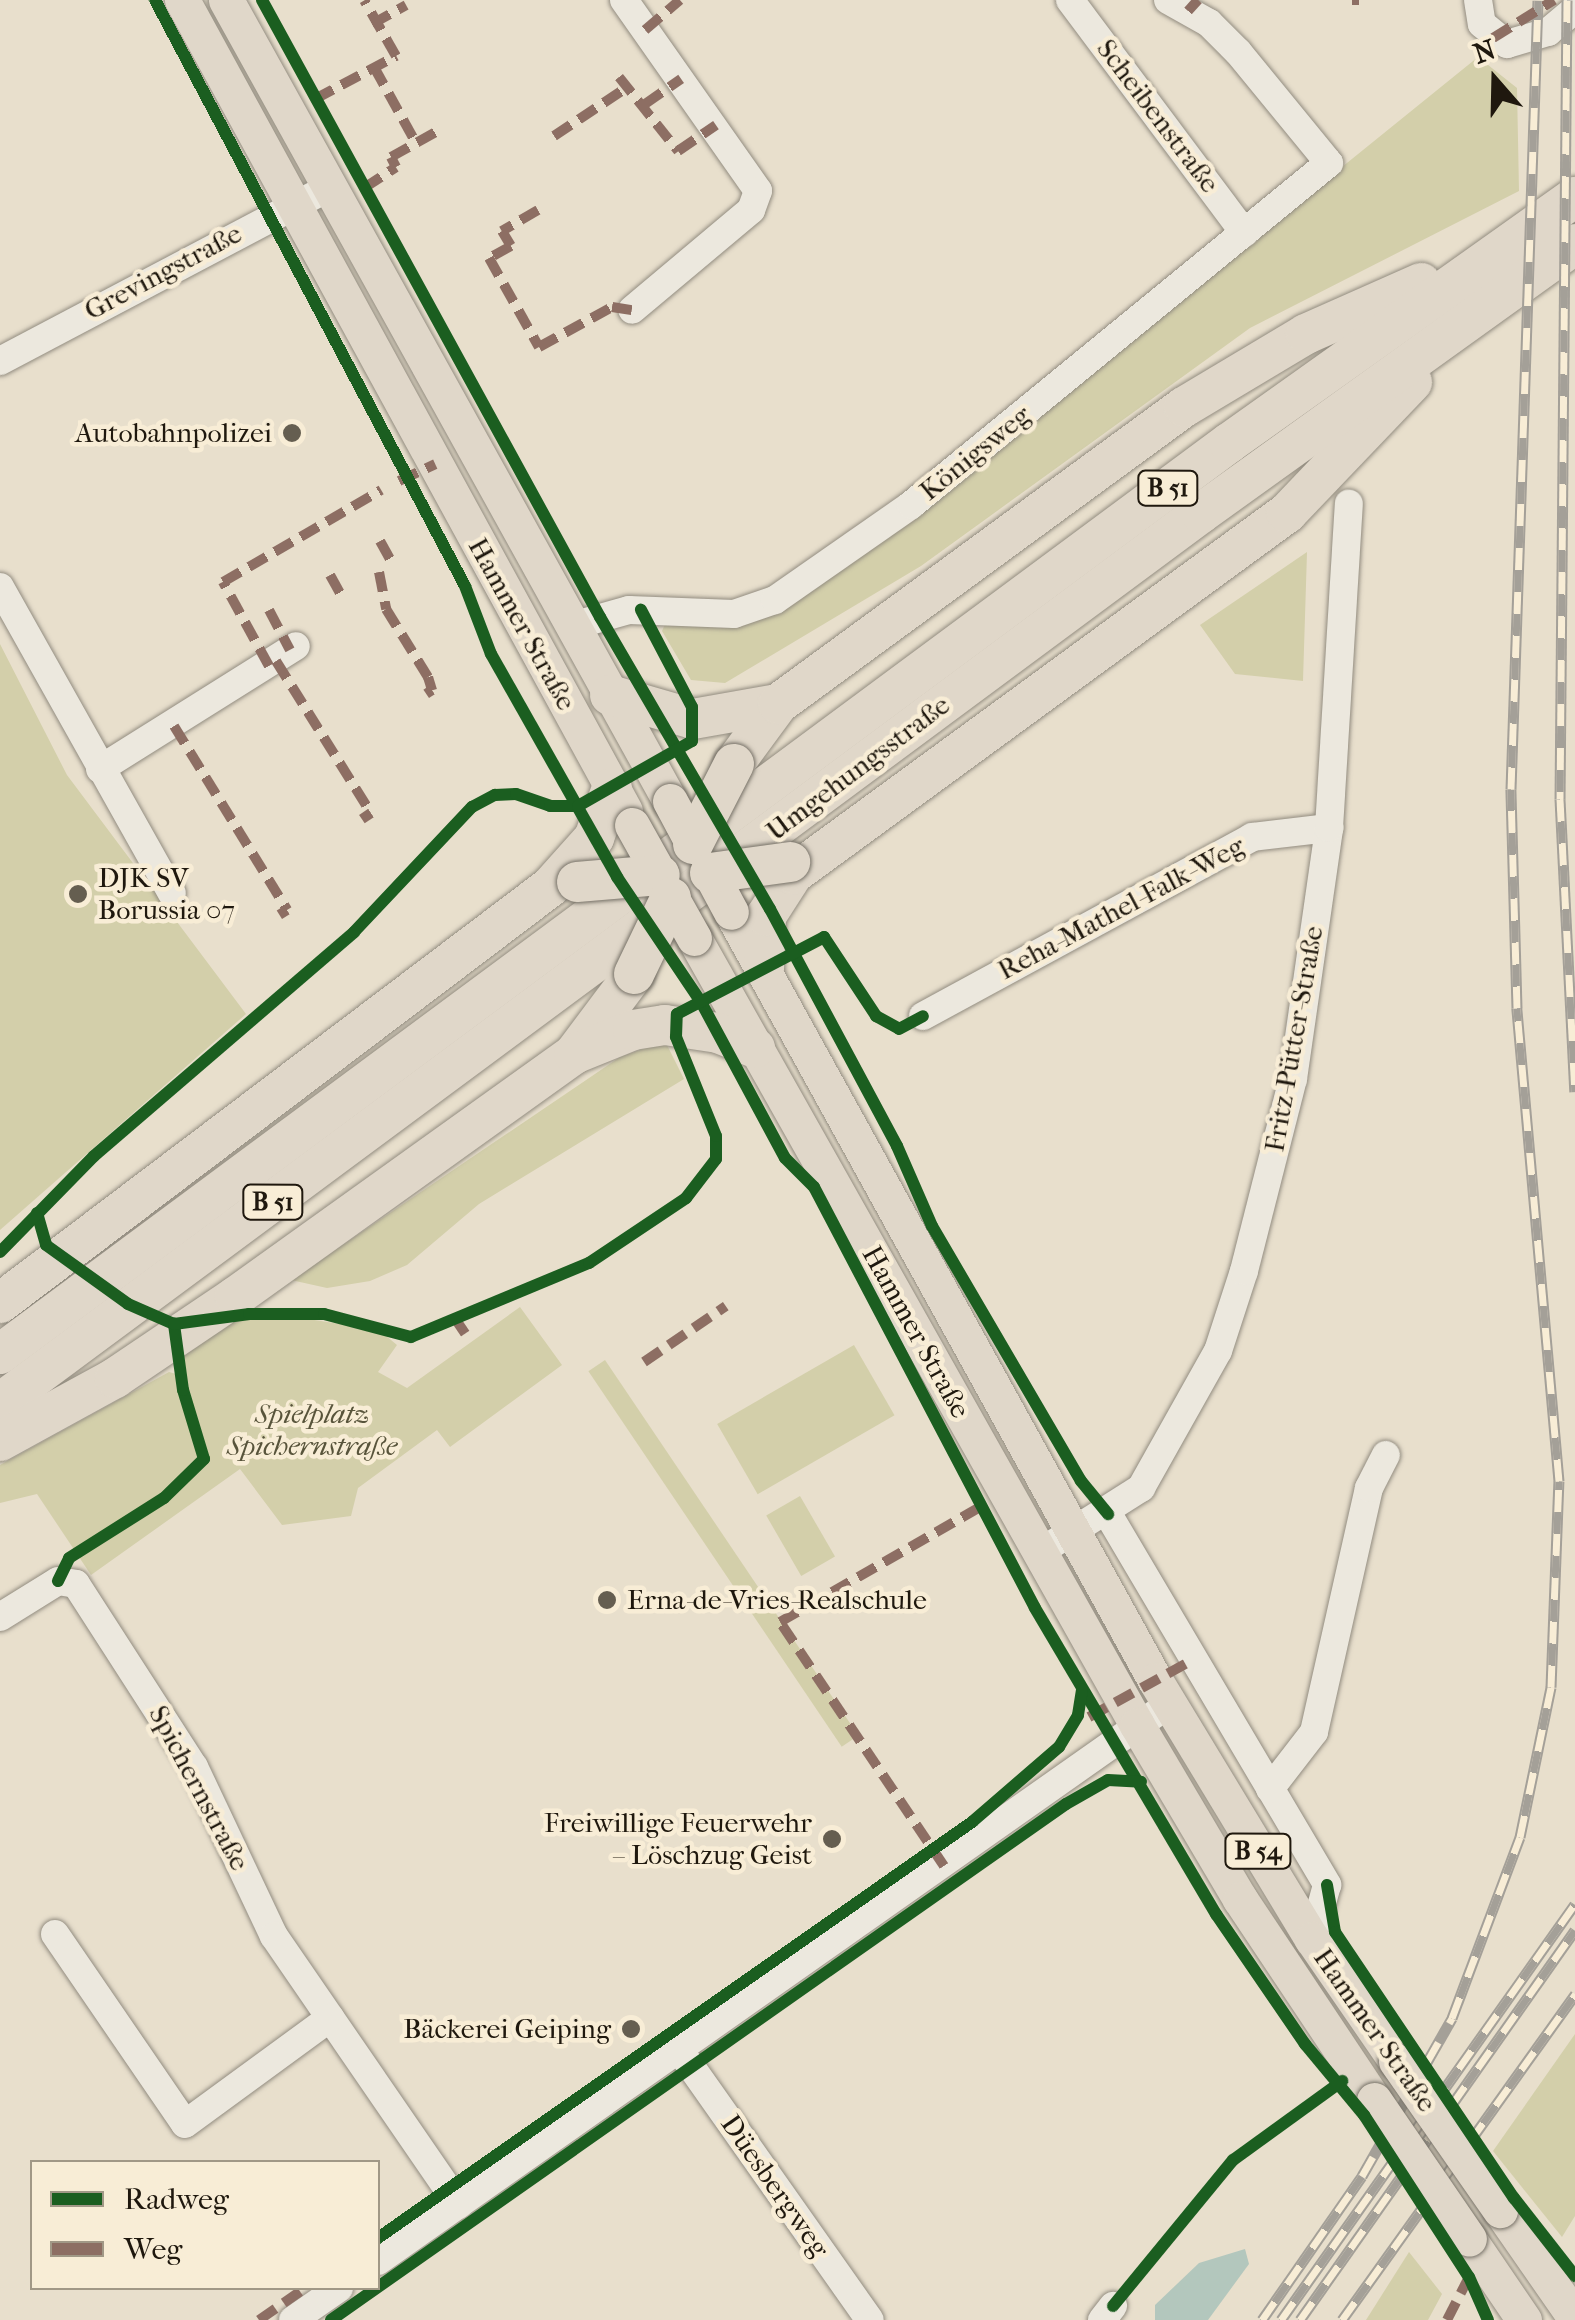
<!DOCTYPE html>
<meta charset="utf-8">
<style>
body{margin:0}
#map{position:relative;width:1575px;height:2320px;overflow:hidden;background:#e8dfcc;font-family:"IM FELL French Canon",serif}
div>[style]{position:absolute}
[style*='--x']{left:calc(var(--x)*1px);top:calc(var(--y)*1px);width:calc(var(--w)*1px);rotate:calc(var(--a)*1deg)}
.green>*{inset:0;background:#d3cfaa;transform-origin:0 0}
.water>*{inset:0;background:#b3c7bd}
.roads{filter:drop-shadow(0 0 2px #928c80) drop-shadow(0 0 2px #928c80)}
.minor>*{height:28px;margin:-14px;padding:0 14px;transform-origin:14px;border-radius:14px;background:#ece8de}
.major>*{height:35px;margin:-17.5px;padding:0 17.5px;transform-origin:17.5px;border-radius:17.5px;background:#e0d7c9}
.highway>*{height:40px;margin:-20px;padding:0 20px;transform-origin:20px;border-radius:20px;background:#e0d7c9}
.rail>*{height:11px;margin-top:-5.5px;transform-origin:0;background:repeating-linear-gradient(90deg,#f8edd6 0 22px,#a4a098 0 44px);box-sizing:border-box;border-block:2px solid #a4a098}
.bridges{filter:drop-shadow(0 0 2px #767167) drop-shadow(0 0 2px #767167)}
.major-bridge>*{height:35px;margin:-17.5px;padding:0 17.5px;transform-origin:17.5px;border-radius:17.5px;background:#e0d7c9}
.highway-bridge>*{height:40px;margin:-20px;padding:0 20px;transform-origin:20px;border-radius:20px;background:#e0d7c9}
.quiet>*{height:10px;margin-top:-5px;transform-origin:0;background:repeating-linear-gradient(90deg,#8d6e63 0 20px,transparent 0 30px)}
.cycleway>*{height:12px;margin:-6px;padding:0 6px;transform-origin:6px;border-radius:6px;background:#1b5e20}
.dots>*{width:28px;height:28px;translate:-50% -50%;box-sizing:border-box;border:5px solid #f8edd6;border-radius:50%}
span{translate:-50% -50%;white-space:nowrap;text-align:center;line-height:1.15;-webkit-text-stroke:9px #f8edd6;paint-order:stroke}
.shield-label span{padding:2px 8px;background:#f8edd6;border:2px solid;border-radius:8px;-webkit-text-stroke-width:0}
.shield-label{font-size:25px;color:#1f180e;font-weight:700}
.street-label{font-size:28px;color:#1f180e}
.poi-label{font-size:28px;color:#1f180e}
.right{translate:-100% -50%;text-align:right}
.left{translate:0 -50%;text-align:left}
.park-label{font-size:28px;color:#58543b;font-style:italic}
.legend{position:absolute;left:30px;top:2160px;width:350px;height:130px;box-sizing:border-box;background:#f8edd6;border:2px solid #a19886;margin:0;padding:12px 18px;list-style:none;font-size:30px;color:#1f180e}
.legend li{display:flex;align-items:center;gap:20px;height:50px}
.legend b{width:50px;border:2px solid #a19886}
.north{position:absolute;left:1445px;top:30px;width:100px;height:100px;-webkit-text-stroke:8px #f8edd6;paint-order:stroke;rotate:340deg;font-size:28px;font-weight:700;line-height:40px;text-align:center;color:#1f180e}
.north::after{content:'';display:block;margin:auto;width:35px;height:45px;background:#1f180e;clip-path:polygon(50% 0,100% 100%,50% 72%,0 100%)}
</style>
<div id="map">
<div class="green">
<i style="clip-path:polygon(1478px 57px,1517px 88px,1519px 191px,1250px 328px,921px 566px,725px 683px,691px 680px,662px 631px,666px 622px,713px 626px,917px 511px)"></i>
<i style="clip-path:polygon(1307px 552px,1303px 681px,1235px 674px,1200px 625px)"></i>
<i style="clip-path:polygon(0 644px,67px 775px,246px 1014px,0 1230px)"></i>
<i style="clip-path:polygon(665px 1041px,684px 1079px,479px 1204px,407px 1265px,370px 1281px,327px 1288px,291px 1280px,620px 1057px)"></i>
<i style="clip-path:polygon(520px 1307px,562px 1365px,450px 1447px,437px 1430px,358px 1488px,351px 1516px,282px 1525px,240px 1469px,91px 1575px,37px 1494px,0 1503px,0 1465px,169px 1372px,187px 1377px,183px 1350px,215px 1322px,295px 1317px,379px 1330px,397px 1345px,378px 1372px,407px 1388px)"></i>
<i style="left:854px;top:1345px;width:81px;height:158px;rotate:60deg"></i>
<i style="left:605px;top:1360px;width:453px;height:20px;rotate:56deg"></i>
<i style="left:800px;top:1496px;width:70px;height:39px;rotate:60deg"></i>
<i style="clip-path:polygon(1575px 2034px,1575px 2216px,1562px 2237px,1493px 2151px)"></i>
<i style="clip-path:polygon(1409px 2252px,1442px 2294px,1428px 2320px,1366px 2320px)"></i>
</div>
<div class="water">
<i style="clip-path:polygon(1245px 2249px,1249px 2264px,1208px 2320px,1155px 2320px,1155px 2305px,1199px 2263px)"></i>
</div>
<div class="roads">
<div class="minor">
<i style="--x:624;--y:0;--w:233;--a:54.9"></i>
<i style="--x:758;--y:191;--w:20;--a:110"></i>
<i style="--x:751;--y:210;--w:155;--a:140"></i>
<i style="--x:1070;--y:0;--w:291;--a:53.2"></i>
<i style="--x:1478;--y:0;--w:24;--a:81"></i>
<i style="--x:1482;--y:24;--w:32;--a:39"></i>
<i style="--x:1507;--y:44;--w:43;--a:-16.3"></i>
<i style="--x:1548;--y:32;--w:35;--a:-40"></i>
<i style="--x:0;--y:361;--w:371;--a:-27.8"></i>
<i style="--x:0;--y:587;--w:351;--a:60.7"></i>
<i style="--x:572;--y:626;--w:59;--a:-15.7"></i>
<i style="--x:629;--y:610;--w:105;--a:2.2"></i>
<i style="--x:734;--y:614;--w:43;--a:-18.9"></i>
<i style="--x:775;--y:600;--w:166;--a:-34.9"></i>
<i style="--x:911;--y:505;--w:540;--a:-39.29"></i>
<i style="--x:1329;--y:163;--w:144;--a:-129.3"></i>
<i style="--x:1238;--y:52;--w:41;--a:-135"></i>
<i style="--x:1209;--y:23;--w:47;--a:-150.7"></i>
<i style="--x:100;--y:769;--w:231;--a:-32.1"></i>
<i style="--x:923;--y:1016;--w:375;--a:-28.5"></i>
<i style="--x:1252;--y:837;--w:78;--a:-6.7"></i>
<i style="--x:1108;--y:1514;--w:431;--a:59.4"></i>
<i style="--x:1327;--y:1885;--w:56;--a:105.5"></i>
<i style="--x:1040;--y:1552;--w:120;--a:-32.4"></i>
<i style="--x:1141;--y:1488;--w:157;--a:-60.7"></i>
<i style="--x:1218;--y:1351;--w:84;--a:-72"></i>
<i style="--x:1244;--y:1271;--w:198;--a:-75.7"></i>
<i style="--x:1293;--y:1079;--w:254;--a:-81.8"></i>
<i style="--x:1329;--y:828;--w:325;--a:-86.5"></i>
<i style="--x:0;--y:1617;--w:68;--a:-31.8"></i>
<i style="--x:58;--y:1581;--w:18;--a:9"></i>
<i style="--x:76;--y:1584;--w:218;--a:57.2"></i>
<i style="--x:194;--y:1767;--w:187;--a:64.7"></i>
<i style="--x:274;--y:1936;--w:326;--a:55.5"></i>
<i style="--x:1270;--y:1789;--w:72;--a:-52.3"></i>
<i style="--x:1314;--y:1732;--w:250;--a:-77.3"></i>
<i style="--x:1369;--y:1488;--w:37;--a:-63"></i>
<i style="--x:55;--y:1934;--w:230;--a:55.6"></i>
<i style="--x:185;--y:2124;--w:180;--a:-36.2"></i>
<i style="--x:680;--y:2051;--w:329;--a:54.8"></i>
<i style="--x:378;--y:2261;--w:967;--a:-35.15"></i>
<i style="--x:293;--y:2320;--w:56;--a:-34.8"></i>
<i style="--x:1102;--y:2320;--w:18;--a:-52"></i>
</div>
<div class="major">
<i style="--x:182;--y:0;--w:924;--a:61.35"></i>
<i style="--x:226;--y:0;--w:916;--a:61"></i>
<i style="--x:731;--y:912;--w:877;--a:61.1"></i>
<i style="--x:1155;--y:1680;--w:303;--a:58.8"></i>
<i style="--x:1312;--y:1939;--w:148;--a:55.5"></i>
<i style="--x:694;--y:938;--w:903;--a:60.62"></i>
<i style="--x:1137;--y:1725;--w:202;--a:59.4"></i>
<i style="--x:1240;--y:1899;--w:242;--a:56.3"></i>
<i style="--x:1500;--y:2210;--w:131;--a:55.2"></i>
<i style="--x:1469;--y:2239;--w:98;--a:55.8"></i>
</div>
<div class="highway">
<i style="--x:610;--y:695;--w:86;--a:16.1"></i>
<i style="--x:693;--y:719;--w:86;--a:-10"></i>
<i style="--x:734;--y:764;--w:74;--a:-53.7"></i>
<i style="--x:778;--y:704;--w:503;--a:-36.19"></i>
<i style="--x:1184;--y:407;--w:142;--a:-30.9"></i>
<i style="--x:1306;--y:334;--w:126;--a:-23.9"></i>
<i style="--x:764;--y:969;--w:53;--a:-87.8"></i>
<i style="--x:766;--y:916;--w:50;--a:-57.3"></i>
<i style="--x:793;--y:874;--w:612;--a:-36.16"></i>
<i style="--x:1287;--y:513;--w:181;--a:-46.3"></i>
<i style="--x:574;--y:1054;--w:100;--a:-53.1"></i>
<i style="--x:0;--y:1303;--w:690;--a:-37.1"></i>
<i style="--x:550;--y:887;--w:66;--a:-48.1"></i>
<i style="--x:594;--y:838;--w:53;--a:-70.2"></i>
<i style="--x:0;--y:1354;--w:1530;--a:-36.55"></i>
<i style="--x:1229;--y:443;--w:425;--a:-35.4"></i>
<i style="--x:0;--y:1403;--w:1495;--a:-36.54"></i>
<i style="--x:1201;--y:513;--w:461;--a:-35.7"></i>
<i style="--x:0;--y:1441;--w:131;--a:-28.7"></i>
<i style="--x:115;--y:1378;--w:145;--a:-34"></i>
<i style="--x:235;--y:1297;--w:417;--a:-35.6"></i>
<i style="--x:574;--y:1054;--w:64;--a:-22.1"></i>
<i style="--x:633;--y:1030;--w:32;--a:-9"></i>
<i style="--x:665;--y:1025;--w:54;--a:8.6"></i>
<i style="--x:718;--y:1033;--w:40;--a:22"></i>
</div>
</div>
<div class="rail">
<i style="--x:1567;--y:0;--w:799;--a:90.5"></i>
<i style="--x:1560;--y:799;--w:293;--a:87.1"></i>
<i style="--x:1262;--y:2320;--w:175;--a:-55.2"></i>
<i style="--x:1362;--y:2176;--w:182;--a:-60.3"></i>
<i style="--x:1452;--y:2018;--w:193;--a:-69.4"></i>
<i style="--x:1520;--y:1837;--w:153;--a:-78.3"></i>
<i style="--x:1551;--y:1687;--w:206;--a:-87.8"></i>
<i style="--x:1559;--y:1481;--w:475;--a:-95.1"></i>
<i style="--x:1517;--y:1008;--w:219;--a:-91.6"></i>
<i style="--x:1511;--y:789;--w:789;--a:-88.04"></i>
<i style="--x:1281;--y:2320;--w:509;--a:-54.75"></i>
<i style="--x:1300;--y:2320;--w:477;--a:-54.8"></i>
<i style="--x:1342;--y:2320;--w:401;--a:-54.4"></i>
</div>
<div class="bridges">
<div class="major-bridge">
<i style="--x:670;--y:801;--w:49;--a:61.9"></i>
<i style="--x:632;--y:825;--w:57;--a:60.8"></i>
<i style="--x:710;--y:873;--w:44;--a:61.7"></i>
<i style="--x:671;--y:897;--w:47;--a:60.7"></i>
<i style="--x:1396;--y:2061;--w:182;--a:55.1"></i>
<i style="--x:1374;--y:2100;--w:168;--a:55.6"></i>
</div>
<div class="highway-bridge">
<i style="--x:693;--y:844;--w:90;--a:-62.9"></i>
<i style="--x:710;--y:873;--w:81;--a:-7.8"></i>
<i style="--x:577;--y:882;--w:83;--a:-4.8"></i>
<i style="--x:634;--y:974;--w:85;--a:-64.3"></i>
</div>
</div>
<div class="quiet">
<i style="--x:1352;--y:0;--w:7;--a:0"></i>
<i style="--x:1188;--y:11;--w:15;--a:-48"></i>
<i style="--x:372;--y:24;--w:39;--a:-29"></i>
<i style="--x:645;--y:30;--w:46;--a:-40.6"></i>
<i style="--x:1493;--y:38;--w:72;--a:-31.9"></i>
<i style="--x:374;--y:67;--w:87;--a:61.1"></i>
<i style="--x:619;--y:77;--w:95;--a:51.4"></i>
<i style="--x:678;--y:151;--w:46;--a:-34.4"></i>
<i style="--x:315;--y:99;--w:92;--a:-28"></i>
<i style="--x:396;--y:56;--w:64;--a:-119.7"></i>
<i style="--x:645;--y:104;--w:44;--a:-34.8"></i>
<i style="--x:554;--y:136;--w:87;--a:-33.7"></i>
<i style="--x:364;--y:188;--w:38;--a:-33"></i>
<i style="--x:396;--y:167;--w:11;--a:-117"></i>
<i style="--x:391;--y:157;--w:51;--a:-29.1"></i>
<i style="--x:538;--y:210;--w:42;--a:149.7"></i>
<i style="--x:502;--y:231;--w:17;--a:59"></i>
<i style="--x:511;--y:246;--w:25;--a:151"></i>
<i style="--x:489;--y:258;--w:102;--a:60.7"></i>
<i style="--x:539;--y:347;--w:83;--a:-28.7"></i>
<i style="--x:612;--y:307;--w:20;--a:9"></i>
<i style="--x:399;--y:481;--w:40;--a:-25"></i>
<i style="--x:380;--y:541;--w:26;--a:61"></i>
<i style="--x:379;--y:572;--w:38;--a:79"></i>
<i style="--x:386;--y:609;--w:80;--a:58.3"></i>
<i style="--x:428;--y:677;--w:14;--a:73"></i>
<i style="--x:432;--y:690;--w:7;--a:146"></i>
<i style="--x:330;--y:575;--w:21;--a:61"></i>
<i style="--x:269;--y:610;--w:45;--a:62.3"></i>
<i style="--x:276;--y:661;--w:179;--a:58"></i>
<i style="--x:371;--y:813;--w:11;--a:146"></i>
<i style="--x:269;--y:666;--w:96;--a:-118.7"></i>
<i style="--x:223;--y:582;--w:183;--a:-30.2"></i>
<i style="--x:174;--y:726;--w:216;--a:58.4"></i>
<i style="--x:287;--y:910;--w:9;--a:148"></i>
<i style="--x:454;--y:1317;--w:30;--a:56"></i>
<i style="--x:644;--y:1362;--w:99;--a:-34.3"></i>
<i style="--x:1089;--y:1717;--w:120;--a:-28.9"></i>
<i style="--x:944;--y:1866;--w:294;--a:-123.9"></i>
<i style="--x:780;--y:1622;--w:231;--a:-29.9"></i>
<i style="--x:259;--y:2320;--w:56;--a:-34.8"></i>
<i style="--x:1447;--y:2320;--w:48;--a:-62.9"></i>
</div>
<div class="cycleway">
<i style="--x:155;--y:0;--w:663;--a:62.12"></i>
<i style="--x:465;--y:586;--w:73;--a:69.1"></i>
<i style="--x:491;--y:654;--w:256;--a:60.5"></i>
<i style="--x:617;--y:877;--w:151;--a:56.1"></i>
<i style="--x:701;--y:1002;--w:177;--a:61.7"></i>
<i style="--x:785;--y:1158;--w:41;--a:45"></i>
<i style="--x:814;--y:1187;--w:475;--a:62.3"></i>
<i style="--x:1035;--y:1608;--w:356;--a:59.4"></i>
<i style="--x:1216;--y:1914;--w:158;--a:55.6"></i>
<i style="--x:1305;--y:2044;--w:92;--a:50.3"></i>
<i style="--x:1364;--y:2115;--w:193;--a:57.1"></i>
<i style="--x:1469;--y:2277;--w:47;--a:66.2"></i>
<i style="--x:262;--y:0;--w:704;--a:61.29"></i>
<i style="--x:600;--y:617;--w:338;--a:59.8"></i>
<i style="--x:770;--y:909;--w:269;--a:61.8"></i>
<i style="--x:897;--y:1146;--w:87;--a:66.4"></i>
<i style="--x:932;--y:1226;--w:295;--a:59.7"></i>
<i style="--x:1081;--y:1481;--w:43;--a:50.7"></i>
<i style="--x:37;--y:1213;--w:33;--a:74"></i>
<i style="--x:46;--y:1245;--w:101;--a:35.7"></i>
<i style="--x:128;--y:1304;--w:50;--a:23.5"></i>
<i style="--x:0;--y:1252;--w:134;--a:-45.6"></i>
<i style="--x:94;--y:1156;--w:343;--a:-40.7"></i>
<i style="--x:354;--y:932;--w:172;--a:-46.7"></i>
<i style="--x:472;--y:807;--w:26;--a:-28"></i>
<i style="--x:495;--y:795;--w:21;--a:-3"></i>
<i style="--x:516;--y:794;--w:36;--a:19"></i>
<i style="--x:550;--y:806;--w:28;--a:0"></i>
<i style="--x:578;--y:806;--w:131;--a:-29.7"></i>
<i style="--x:692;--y:741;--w:34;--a:-90"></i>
<i style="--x:692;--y:707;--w:110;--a:-117.7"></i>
<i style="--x:58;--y:1581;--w:25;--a:-64"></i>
<i style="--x:69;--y:1558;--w:112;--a:-32.3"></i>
<i style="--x:164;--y:1498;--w:56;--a:-44.3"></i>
<i style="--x:204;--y:1459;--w:72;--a:-106.9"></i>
<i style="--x:183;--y:1390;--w:67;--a:-97.8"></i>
<i style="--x:174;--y:1324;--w:76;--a:-7.6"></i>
<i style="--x:249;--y:1314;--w:75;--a:0"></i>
<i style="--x:324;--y:1314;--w:90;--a:14.8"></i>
<i style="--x:411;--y:1337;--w:193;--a:-22.6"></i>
<i style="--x:589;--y:1263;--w:117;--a:-33.8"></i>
<i style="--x:686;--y:1198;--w:49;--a:-52.4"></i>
<i style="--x:716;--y:1159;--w:23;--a:-90"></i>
<i style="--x:716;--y:1136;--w:107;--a:-112"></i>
<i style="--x:676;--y:1037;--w:23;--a:-88"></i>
<i style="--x:677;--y:1014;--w:166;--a:-27.6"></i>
<i style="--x:824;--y:937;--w:95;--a:56.6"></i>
<i style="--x:876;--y:1016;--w:26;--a:29"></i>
<i style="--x:899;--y:1029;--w:27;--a:-28"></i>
<i style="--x:1327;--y:1885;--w:48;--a:80.3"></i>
<i style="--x:1335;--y:1932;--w:321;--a:56.1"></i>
<i style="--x:1514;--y:2198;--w:99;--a:52"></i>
<i style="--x:378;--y:2238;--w:725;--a:-35"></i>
<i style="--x:972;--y:1822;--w:115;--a:-40.8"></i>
<i style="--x:1059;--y:1747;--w:37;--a:-59"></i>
<i style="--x:1078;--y:1715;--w:26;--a:-81"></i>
<i style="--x:1113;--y:2306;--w:189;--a:-50.6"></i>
<i style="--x:1233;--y:2160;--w:135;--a:-35.9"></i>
<i style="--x:331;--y:2320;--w:898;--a:-35.07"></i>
<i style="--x:1066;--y:1804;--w:48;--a:-29.7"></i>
<i style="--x:1108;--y:1780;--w:33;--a:3"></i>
</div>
<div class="dots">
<i style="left:292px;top:433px;background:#655e50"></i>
<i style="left:78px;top:894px;background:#655e50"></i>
<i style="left:607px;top:1600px;background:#655e50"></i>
<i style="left:832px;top:1839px;background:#655e50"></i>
<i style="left:631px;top:2029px;background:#655e50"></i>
</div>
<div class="shield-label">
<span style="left:1168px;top:488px">B 51</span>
<span style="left:273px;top:1202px">B 51</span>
<span style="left:1258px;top:1851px">B 54</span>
</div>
<div class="street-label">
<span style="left:1158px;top:116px;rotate:53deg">Scheibenstraße</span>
<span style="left:163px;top:272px;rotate:-28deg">Grevingstraße</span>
<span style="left:975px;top:453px;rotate:-39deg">Königsweg</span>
<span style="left:522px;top:624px;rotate:61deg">Hammer Straße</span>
<span style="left:858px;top:768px;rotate:-37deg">Umgehungsstraße</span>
<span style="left:1121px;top:908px;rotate:-28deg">Reha-Mathel-Falk-Weg</span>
<span style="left:1294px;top:1039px;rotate:-80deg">Fritz-Pütter-Straße</span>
<span style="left:916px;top:1332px;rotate:61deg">Hammer Straße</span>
<span style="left:199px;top:1788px;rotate:62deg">Spichernstraße</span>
<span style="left:1375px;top:2030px;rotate:55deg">Hammer Straße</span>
<span style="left:775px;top:2186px;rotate:55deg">Düesbergweg</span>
</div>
<div class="poi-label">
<span class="right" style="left:272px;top:433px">Autobahnpolizei</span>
<span class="left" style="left:98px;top:894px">DJK SV<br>Borussia 07</span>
<span class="left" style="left:627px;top:1600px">Erna-de-Vries-Realschule</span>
<span class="right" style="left:812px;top:1839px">Freiwillige Feuerwehr<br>– Löschzug Geist</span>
<span class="right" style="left:611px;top:2029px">Bäckerei Geiping</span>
</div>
<div class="park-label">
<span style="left:312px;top:1430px">Spielplatz<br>Spichernstraße</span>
</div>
<ul class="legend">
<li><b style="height:12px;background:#1b5e20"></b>Radweg</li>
<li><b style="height:12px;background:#8d6e63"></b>Weg</li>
</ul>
<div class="north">N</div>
</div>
